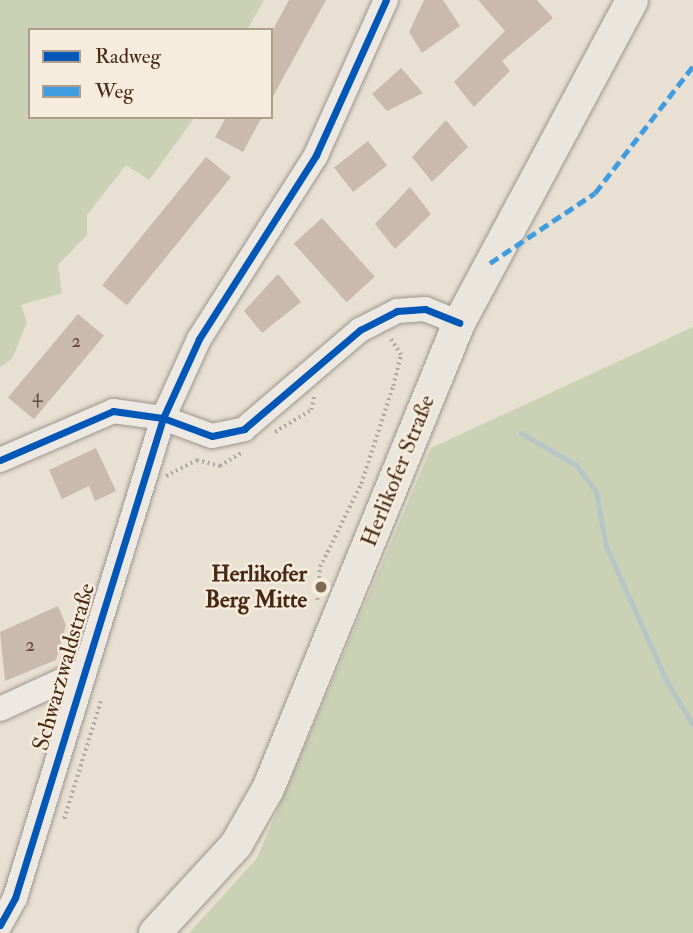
<!DOCTYPE html>
<meta charset="utf-8">
<style>
body{margin:0}
#map{position:relative;width:693px;height:933px;overflow:hidden;background:#e8e0d3;font-family:"IM FELL Double Pica",serif}
div>[style]{position:absolute}
[style*='--x']{left:calc(var(--x)*1px);top:calc(var(--y)*1px);width:calc(var(--w)*1px);rotate:calc(var(--a)*1deg)}
.green>*{inset:0;background:#cbd1b5}
.stream>*{height:5px;margin:-2.5px;padding:0 2.5px;transform-origin:2.5px;border-radius:2.5px;background:#b6c6c7}
.building>*{inset:0;background:#cabaae;transform-origin:0 0}
.path>*{height:3.5px;margin-top:-1.75px;transform-origin:0;background:repeating-linear-gradient(90deg,#aea8a1 0 2px,transparent 0 5.5px)}
.roads{filter:drop-shadow(0 0 2px #9e958b) drop-shadow(0 0 2px #9e958b)}
.minor>*{height:24px;margin:-12px;padding:0 12px;transform-origin:12px;border-radius:12px;background:#ede8e2}
.major>*{height:32px;margin:-16px;padding:0 16px;transform-origin:16px;border-radius:16px;background:#eae5dd}
.quiet>*{height:5px;margin-top:-2.5px;transform-origin:0;background:repeating-linear-gradient(90deg,#409cde 0 10px,transparent 0 15px)}
.cycleway>*{height:7px;margin:-3.5px;padding:0 3.5px;transform-origin:3.5px;border-radius:3.5px;background:#0057b8}
.dots>*{width:19px;height:19px;translate:-50% -50%;box-sizing:border-box;border:4px solid #f6ecdd;border-radius:50%}
span{translate:-50% -50%;white-space:nowrap;text-align:center;line-height:1.15;-webkit-text-stroke:5px #f6ecdd;paint-order:stroke}
.number-label{font-size:19px;color:#684c39}
.number-label span{-webkit-text-stroke-width:0}
.street-label{font-size:23px;color:#482812}
.poi-label{font-size:23px;color:#482812;font-weight:700}
.right{translate:-100% -50%;text-align:right}
.legend{position:absolute;left:28px;top:28px;width:245px;height:91px;box-sizing:border-box;background:#f6ecdd;border:2px solid #b09e8c;margin:0;padding:9px 12px;list-style:none;font-size:21px;color:#482812}
.legend li{display:flex;align-items:center;gap:14px;height:35px}
.legend b{width:35px;border:2px solid #b09e8c}
</style>
<div id="map">
<div class="green">
<i style="clip-path:polygon(0 0,264px 0,247px 30px,30px 30px,30px 117px,195px 117px,149px 180px,126px 165px,87px 215px,87px 235px,58px 265px,62px 293px,21px 305px,27px 322px,12px 359px,0 367px)"></i>
<i style="clip-path:polygon(693px 327px,693px 933px,189px 933px,257px 858px,431px 448px)"></i>
</div>
<div class="stream">
<i style="--x:521;--y:433;--w:64;--a:30.2"></i>
<i style="--x:576;--y:465;--w:34;--a:53"></i>
<i style="--x:596;--y:492;--w:55;--a:79.5"></i>
<i style="--x:606;--y:546;--w:149;--a:65.8"></i>
<i style="--x:667;--y:682;--w:50;--a:58.8"></i>
</div>
<div class="building">
<i style="clip-path:polygon(289px 0,326px 0,271px 100px,271px 33px)"></i>
<i style="clip-path:polygon(424px 0,443px 0,460px 26px,422px 53px,409px 32px)"></i>
<i style="clip-path:polygon(478px 0,537px 0,553px 18px,502px 61px,510px 71px,474px 107px,454px 82px,505px 31px)"></i>
<i style="clip-path:polygon(401px 68px,423px 93px,387px 111px,372px 94px)"></i>
<i style="clip-path:polygon(226px 117px,262px 117px,243px 152px,215px 137px)"></i>
<i style="clip-path:polygon(446px 120px,468px 147px,432px 182px,412px 157px)"></i>
<i style="left:368px;top:141px;width:31px;height:43px;rotate:52deg"></i>
<i style="left:206px;top:157px;width:32px;height:165px;rotate:39deg"></i>
<i style="clip-path:polygon(410px 187px,431px 214px,395px 249px,375px 224px)"></i>
<i style="left:322px;top:218px;width:79px;height:38px;rotate:48deg"></i>
<i style="clip-path:polygon(278px 274px,301px 302px,262px 333px,244px 311px)"></i>
<i style="left:78px;top:314px;width:34px;height:109px;rotate:40deg"></i>
<i style="clip-path:polygon(96px 448px,116px 491px,95px 501px,89px 486px,62px 499px,49px 470px)"></i>
<i style="clip-path:polygon(58px 606px,66px 625px,56px 660px,5px 681px,0 632px)"></i>
</div>
<div class="path">
<i style="--x:275;--y:432;--w:42;--a:-31.4"></i>
<i style="--x:311;--y:410;--w:13;--a:-77"></i>
<i style="--x:166;--y:476;--w:35;--a:-27"></i>
<i style="--x:197;--y:460;--w:24;--a:15"></i>
<i style="--x:220;--y:466;--w:26;--a:-32"></i>
<i style="--x:317;--y:600;--w:33;--a:-85"></i>
<i style="--x:320;--y:567;--w:93;--a:-63.7"></i>
<i style="--x:361;--y:484;--w:103;--a:-71.9"></i>
<i style="--x:393;--y:386;--w:32;--a:-76"></i>
<i style="--x:401;--y:355;--w:22;--a:-124"></i>
<i style="--x:64;--y:819;--w:125;--a:-72.7"></i>
</div>
<div class="roads">
<div class="minor">
<i style="--x:0;--y:460;--w:123;--a:-23.4"></i>
<i style="--x:113;--y:411;--w:50;--a:8"></i>
<i style="--x:163;--y:418;--w:52;--a:20.2"></i>
<i style="--x:212;--y:436;--w:33;--a:-12"></i>
<i style="--x:244;--y:429;--w:153;--a:-40.5"></i>
<i style="--x:360;--y:330;--w:42;--a:-27.2"></i>
<i style="--x:397;--y:311;--w:28;--a:-4"></i>
<i style="--x:425;--y:309;--w:37;--a:22"></i>
<i style="--x:0;--y:709;--w:89;--a:-24.6"></i>
<i style="--x:0;--y:925;--w:31;--a:-61"></i>
<i style="--x:15;--y:898;--w:502;--a:-72.86"></i>
<i style="--x:163;--y:418;--w:87;--a:-65.5"></i>
<i style="--x:199;--y:339;--w:218;--a:-57.5"></i>
<i style="--x:316;--y:155;--w:170;--a:-65.7"></i>
</div>
<div class="major">
<i style="--x:155;--y:933;--w:120;--a:-47.4"></i>
<i style="--x:236;--y:845;--w:64;--a:-60.3"></i>
<i style="--x:268;--y:789;--w:504;--a:-67.71"></i>
<i style="--x:459;--y:323;--w:366;--a:-61.8"></i>
</div>
</div>
<div class="quiet">
<i style="--x:490;--y:263;--w:126;--a:-33.7"></i>
<i style="--x:595;--y:193;--w:160;--a:-52.3"></i>
</div>
<div class="cycleway">
<i style="--x:0;--y:460;--w:123;--a:-23.4"></i>
<i style="--x:113;--y:411;--w:50;--a:8"></i>
<i style="--x:163;--y:418;--w:52;--a:20.2"></i>
<i style="--x:212;--y:436;--w:33;--a:-12"></i>
<i style="--x:244;--y:429;--w:153;--a:-40.5"></i>
<i style="--x:360;--y:330;--w:42;--a:-27.2"></i>
<i style="--x:397;--y:311;--w:28;--a:-4"></i>
<i style="--x:425;--y:309;--w:37;--a:22"></i>
<i style="--x:0;--y:925;--w:31;--a:-61"></i>
<i style="--x:15;--y:898;--w:502;--a:-72.86"></i>
<i style="--x:163;--y:418;--w:87;--a:-65.5"></i>
<i style="--x:199;--y:339;--w:218;--a:-57.5"></i>
<i style="--x:316;--y:155;--w:170;--a:-65.7"></i>
</div>
<div class="dots">
<i style="left:321px;top:587px;background:#806856"></i>
</div>
<div class="number-label">
<span style="left:76px;top:342px">2</span>
<span style="left:37px;top:397px">4</span>
<span style="left:30px;top:646px">2</span>
</div>
<div class="street-label">
<span style="left:398px;top:471px;rotate:-68deg">Herlikofer Straße</span>
<span style="left:64px;top:667px;rotate:-74deg">Schwarzwaldstraße</span>
</div>
<div class="poi-label">
<span class="right" style="left:307px;top:587px">Herlikofer<br>Berg Mitte</span>
</div>
<ul class="legend">
<li><b style="height:9px;background:#0057b8"></b>Radweg</li>
<li><b style="height:9px;background:#409cde"></b>Weg</li>
</ul>
</div>
